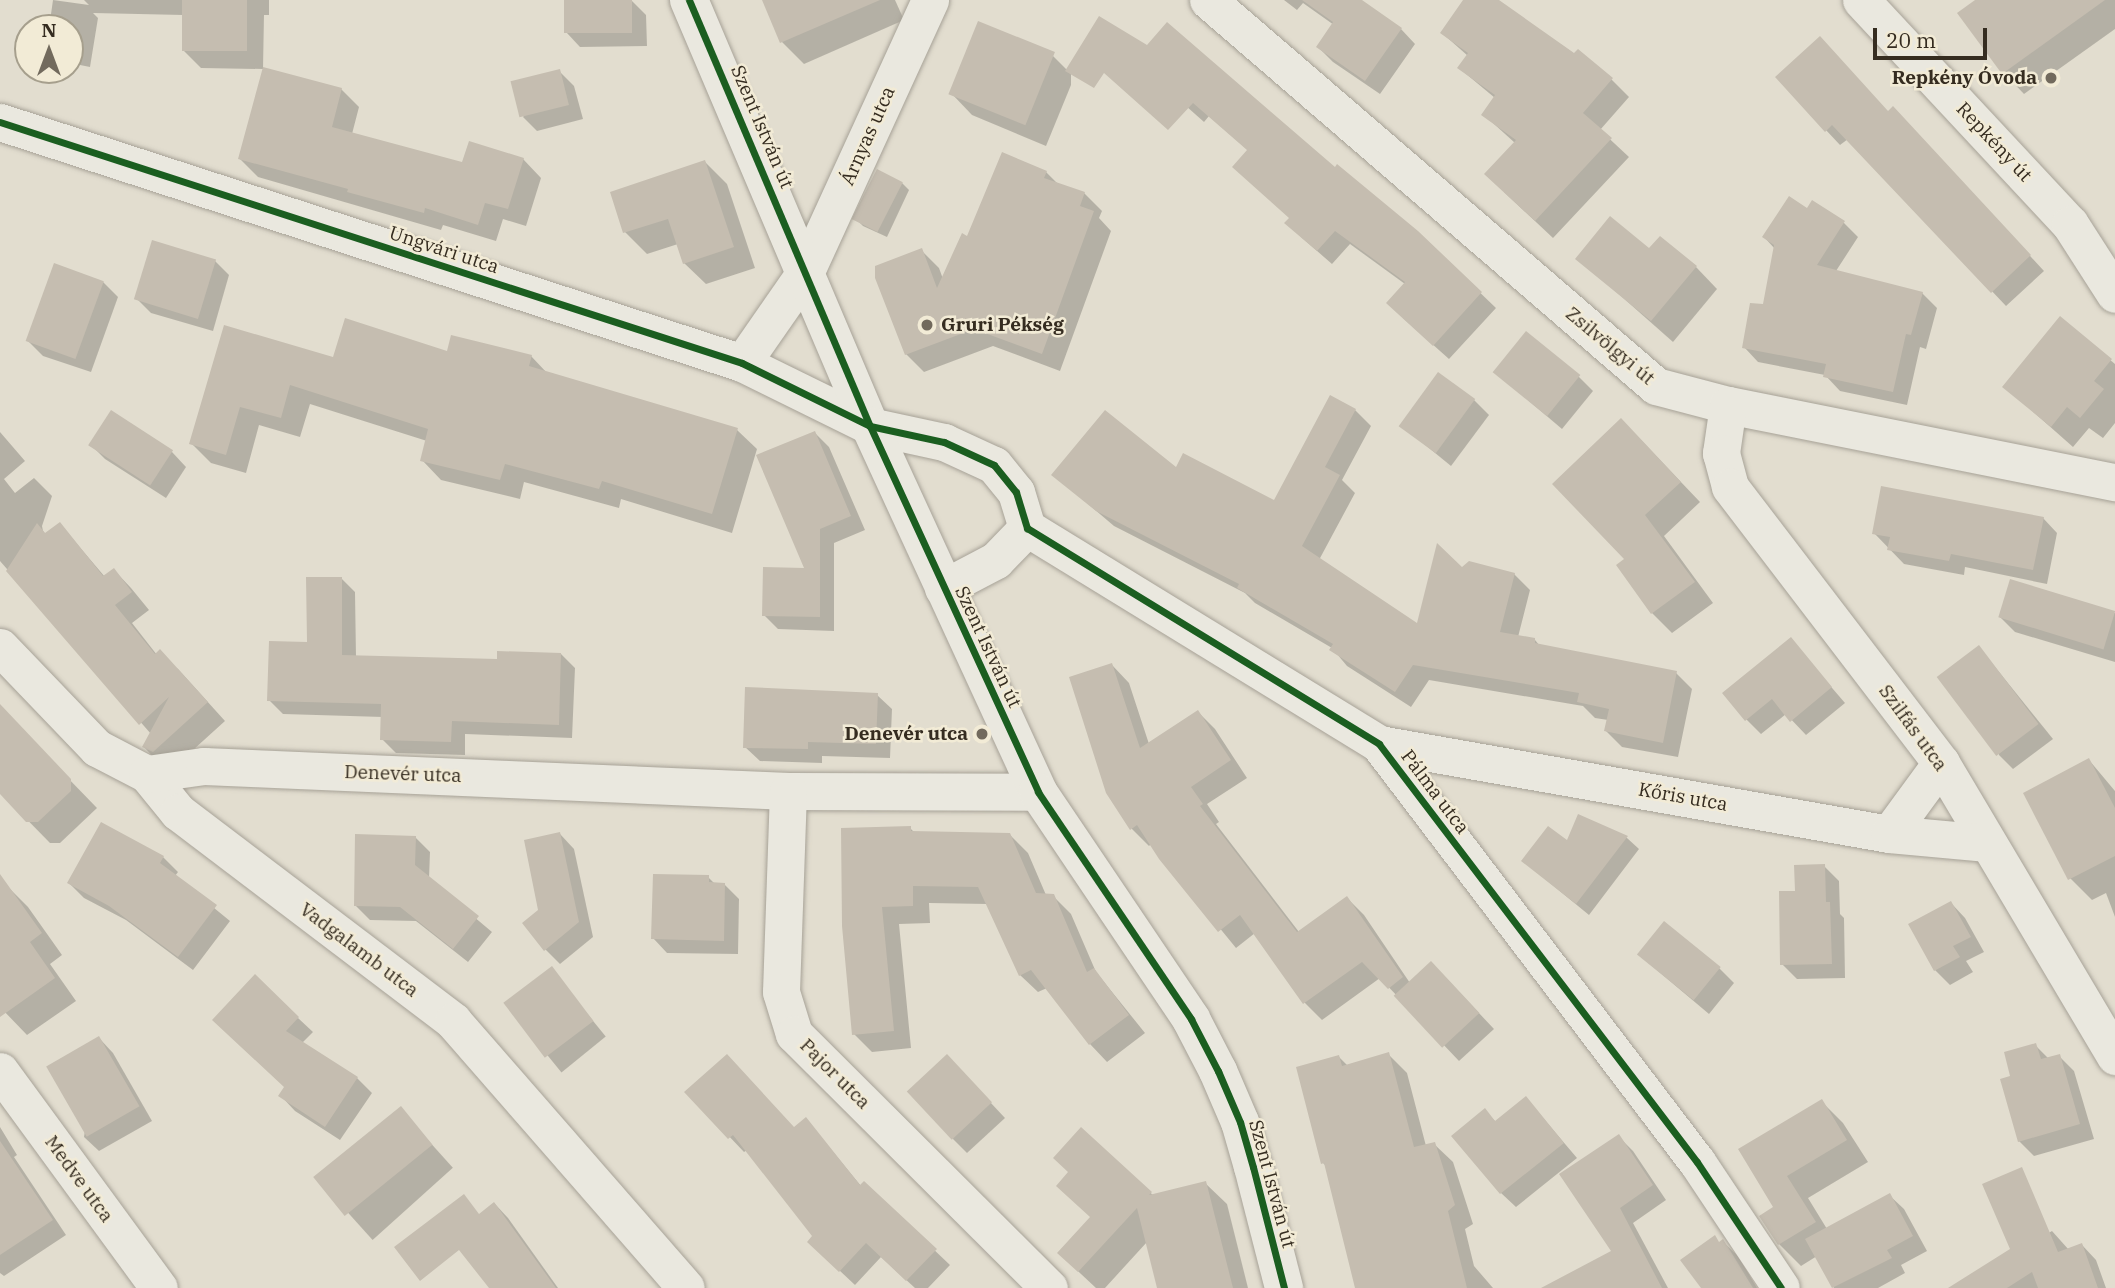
<!DOCTYPE html>
<meta charset="utf-8">
<style>
body{margin:0}
#map{position:relative;width:2115px;height:1288px;overflow:hidden;background:#e2ddcf;font-family:"IBM Plex Serif",serif}
div>[style]{position:absolute}
[style*='--x']{left:calc(var(--x)*1px);top:calc(var(--y)*1px);width:calc(var(--w)*1px);rotate:calc(var(--a)*1deg)}
.shadow>*{inset:0;background:#0003;transform-origin:0 0}
.building>*{inset:0;background:#c5bdb0;transform-origin:0 0}
.roads{filter:drop-shadow(0 0 2px #a7a297) drop-shadow(0 0 2px #a7a297)}
.minor>*{height:37px;margin:-18.5px;padding:0 18.5px;transform-origin:18.5px;border-radius:18.5px;background:#eae8df}
.tertiary>*{height:38px;margin:-19px;padding:0 19px;transform-origin:19px;border-radius:19px;background:#eae8df}
.cycleway>*{height:7px;margin:-3.5px;padding:0 3.5px;transform-origin:3.5px;border-radius:3.5px;background:#1b5e20}
.dots>*{width:19px;height:19px;translate:-50% -50%;box-sizing:border-box;border:4px solid #f2ebd6;border-radius:50%}
span{translate:-50% -50%;white-space:nowrap;text-align:center;line-height:1.15;-webkit-text-stroke:5px #f2ebd6;paint-order:stroke}
.poi-label{font-size:19px;color:#352c20;font-weight:700}
.right{translate:-100% -50%;text-align:right}
.left{translate:0 -50%;text-align:left}
.street-label{font-size:19px;color:#352c20}
.north{position:absolute;left:14px;top:14px;width:70px;height:70px;box-sizing:border-box;background:#f2ebd6;border:2px solid #a69f8d;border-radius:50%;rotate:0deg;font-size:19px;font-weight:700;line-height:28px;text-align:center;color:#352c20}
.north::after{content:'';display:block;margin:auto;width:24px;height:32px;background:#726a5d;clip-path:polygon(50% 0,100% 100%,50% 72%,0 100%)}
.scale{position:absolute;left:1873px;top:28px;width:114px;height:32px;box-sizing:border-box;border:4px solid #352c20;border-top:0;padding-left:9px;font-size:21px;line-height:24px;white-space:nowrap;color:#352c20;-webkit-text-stroke:5px #f2ebd6;paint-order:stroke}
</style>
<div id="map">
<div class="shadow">
<i style="clip-path:polygon(53px 0,89px 5px,84px 0,269px 0,269px 15px,264px 15px,263px 69px,201px 68px,183px 50px,183px 15px,93px 13px,98px 18px,90px 67px,70px 63px,70px 28px,49px 28px)"></i>
<i style="clip-path:polygon(631px 0,646px 15px,647px 46px,580px 47px,566px 32px)"></i>
<i style="clip-path:polygon(763px 0,895px 0,904px 20px,804px 64px,782px 42px)"></i>
<i style="clip-path:polygon(1284px 0,1359px 0,1401px 29px,1415px 44px,1380px 94px,1333px 62px,1318px 47px,1334px 25px,1303px 3px,1297px 10px)"></i>
<i style="clip-path:polygon(1466px 0,1496px 0,1611px 79px,1629px 97px,1600px 130px,1629px 157px,1553px 238px,1504px 192px,1515px 143px,1483px 114px,1495px 98px,1459px 68px,1468px 56px,1442px 33px)"></i>
<i style="clip-path:polygon(1978px 0,2115px 0,2115px 29px,2024px 94px,2004px 73px,1959px 14px)"></i>
<i style="clip-path:polygon(1049px 52px,1071px 74px,1071px 85px,1046px 146px,972px 115px,951px 93px)"></i>
<i style="clip-path:polygon(559px 71px,574px 86px,583px 119px,537px 131px,523px 117px)"></i>
<i style="clip-path:polygon(1150px 74px,1417px 232px,1496px 308px,1449px 359px,1403px 318px,1405px 284px,1350px 244px,1332px 264px,1301px 237px,1249px 151px,1209px 116px,1204px 122px)"></i>
<i style="clip-path:polygon(1777px 78px,1889px 112px,1907px 123px,2044px 271px,2006px 306px,1848px 139px,1840px 145px)"></i>
<i style="clip-path:polygon(341px 89px,359px 107px,352px 134px,463px 164px,523px 159px,541px 178px,526px 226px,503px 219px,496px 241px,443px 225px,441px 230px,258px 177px,240px 159px)"></i>
<i style="clip-path:polygon(705px 162px,727px 184px,755px 268px,706px 284px,684px 263px,678px 244px,647px 254px,625px 232px)"></i>
<i style="clip-path:polygon(1046px 172px,1059px 185px,1084px 193px,1102px 211px,1099px 218px,1111px 231px,1060px 371px,993px 346px,924px 372px,906px 354px,921px 250px,939px 268px,943px 279px,968px 238px)"></i>
<i style="clip-path:polygon(902px 183px,909px 190px,887px 237px,863px 226px,856px 219px)"></i>
<i style="clip-path:polygon(1808px 210px,1844px 223px,1858px 237px,1836px 271px,1922px 293px,1937px 308px,1926px 349px,1920px 347px,1907px 405px,1840px 391px,1825px 375px,1758px 362px,1744px 347px,1764px 306px,1775px 249px,1764px 237px)"></i>
<i style="clip-path:polygon(1650px 251px,1696px 267px,1717px 289px,1673px 342px,1578px 258px)"></i>
<i style="clip-path:polygon(215px 261px,229px 275px,213px 331px,151px 313px,136px 298px)"></i>
<i style="clip-path:polygon(103px 282px,118px 297px,91px 372px,43px 356px,28px 341px)"></i>
<i style="clip-path:polygon(2061px 319px,2115px 364px,2115px 423px,2103px 438px,2089px 428px,2073px 447px,2005px 387px)"></i>
<i style="clip-path:polygon(225px 327px,334px 359px,448px 353px,531px 356px,548px 374px,737px 430px,757px 449px,732px 533px,621px 499px,619px 508px,524px 482px,520px 499px,441px 480px,422px 460px,427px 441px,310px 404px,300px 437px,259px 425px,246px 473px,211px 463px,191px 443px)"></i>
<i style="clip-path:polygon(1495px 372px,1579px 377px,1593px 391px,1562px 429px)"></i>
<i style="clip-path:polygon(1474px 400px,1489px 415px,1451px 466px,1402px 426px)"></i>
<i style="clip-path:polygon(1355px 410px,1371px 426px,1342px 480px,1355px 493px,1319px 560px,1418px 625px,1462px 570px,1514px 574px,1530px 590px,1518px 637px,1535px 640px,1540px 646px,1676px 673px,1692px 689px,1678px 757px,1622px 747px,1606px 731px,1608px 720px,1595px 718px,1583px 706px,1429px 680px,1411px 707px,1347px 666px,1332px 648px,1255px 603px,1245px 593px,1114px 526px,1054px 475px,1176px 470px,1275px 503px)"></i>
<i style="clip-path:polygon(0 432px,25px 461px,4px 479px,15px 493px,34px 478px,52px 496px,42px 526px,43px 531px,46px 535px,60px 524px,105px 577px,114px 570px,131px 588px,149px 610px,132px 623px,157px 655px,178px 669px,225px 721px,172px 769px,161px 765px,144px 747px,151px 734px,0 561px)"></i>
<i style="clip-path:polygon(815px 433px,829px 447px,865px 530px,834px 543px,834px 631px,778px 629px,764px 615px,807px 570px)"></i>
<i style="clip-path:polygon(1641px 440px,1700px 502px,1664px 536px,1713px 603px,1672px 633px,1652px 613px,1618px 566px,1626px 560px)"></i>
<i style="clip-path:polygon(90px 444px,172px 452px,186px 467px,166px 498px,105px 459px)"></i>
<i style="clip-path:polygon(2043px 518px,2057px 533px,2047px 584px,1965px 567px,1964px 575px,1904px 564px,1874px 533px)"></i>
<i style="clip-path:polygon(341px 578px,355px 592px,356px 657px,499px 661px,561px 654px,575px 668px,572px 738px,465px 734px,465px 755px,396px 753px,382px 739px,383px 717px,283px 714px,269px 700px,309px 644px)"></i>
<i style="clip-path:polygon(2115px 613px,2115px 662px,2015px 632px,2000px 617px)"></i>
<i style="clip-path:polygon(1790px 639px,1845px 703px,1806px 735px,1786px 714px,1761px 734px,1746px 719px)"></i>
<i style="clip-path:polygon(1979px 647px,2053px 739px,2013px 769px,1999px 755px)"></i>
<i style="clip-path:polygon(1112px 665px,1129px 683px,1149px 744px,1198px 712px,1215px 729px,1247px 778px,1207px 804px,1219px 822px,1216px 824px,1299px 932px,1347px 898px,1364px 915px,1410px 983px,1446px 978px,1494px 1029px,1459px 1061px,1380px 978px,1322px 1020px,1305px 1003px,1255px 933px,1236px 948px,1151px 844px,1149px 846px,1132px 829px)"></i>
<i style="clip-path:polygon(747px 688px,877px 695px,892px 709px,890px 758px,822px 756px,822px 763px,760px 761px,745px 747px)"></i>
<i style="clip-path:polygon(0 708px,97px 808px,60px 843px,50px 843px,0 792px)"></i>
<i style="clip-path:polygon(2089px 760px,2115px 791px,2115px 917px,2106px 893px,2092px 900px,2070px 878px)"></i>
<i style="clip-path:polygon(1579px 816px,1627px 838px,1639px 849px,1589px 915px,1523px 861px,1567px 843px)"></i>
<i style="clip-path:polygon(910px 828px,915px 833px,1010px 835px,1028px 853px,1046px 895px,1053px 896px,1071px 914px,1096px 972px,1145px 1033px,1107px 1062px,1090px 1044px,1047px 988px,1038px 992px,1020px 975px,987px 904px,929px 903px,930px 923px,899px 924px,911px 1048px,872px 1052px,854px 1034px,844px 926px)"></i>
<i style="clip-path:polygon(560px 834px,574px 849px,593px 937px,560px 964px,545px 949px,540px 910px)"></i>
<i style="clip-path:polygon(415px 837px,430px 852px,429px 879px,492px 932px,468px 962px,416px 921px,370px 920px,355px 905px)"></i>
<i style="clip-path:polygon(163px 857px,178px 872px,175px 876px,230px 921px,193px 970px,126px 920px,84px 898px,69px 883px)"></i>
<i style="clip-path:polygon(1824px 866px,1839px 881px,1840px 914px,1844px 918px,1845px 978px,1797px 979px,1782px 964px,1797px 893px)"></i>
<i style="clip-path:polygon(708px 877px,715px 884px,724px 884px,739px 899px,738px 954px,667px 953px,653px 938px)"></i>
<i style="clip-path:polygon(6px 885px,28px 907px,62px 955px,50px 964px,76px 1001px,27px 1035px,0 1007px,0 889px)"></i>
<i style="clip-path:polygon(1951px 903px,1965px 918px,1984px 952px,1966px 961px,1973px 972px,1950px 985px,1935px 970px)"></i>
<i style="clip-path:polygon(1639px 955px,1719px 968px,1734px 983px,1709px 1014px)"></i>
<i style="left:551px;top:969px;width:87px;height:57px;rotate:51deg"></i>
<i style="clip-path:polygon(298px 1018px,313px 1032px,302px 1043px,357px 1078px,372px 1093px,340px 1140px,295px 1111px,281px 1096px,286px 1088px,229px 1034px)"></i>
<i style="clip-path:polygon(99px 1038px,113px 1053px,152px 1121px,99px 1151px,84px 1137px)"></i>
<i style="clip-path:polygon(2035px 1045px,2049px 1059px,2059px 1056px,2074px 1071px,2094px 1139px,2034px 1156px,2019px 1141px,2013px 1077px)"></i>
<i style="clip-path:polygon(1388px 1054px,1407px 1073px,1426px 1146px,1434px 1144px,1453px 1162px,1473px 1224px,1465px 1229px,1474px 1266px,1493px 1288px,1357px 1288px,1327px 1167px,1323px 1163px,1339px 1057px,1348px 1066px)"></i>
<i style="clip-path:polygon(961px 1071px,1005px 1118px,967px 1153px,953px 1139px)"></i>
<i style="clip-path:polygon(687px 1092px,794px 1129px,806px 1119px,861px 1186px,864px 1183px,950px 1265px,928px 1288px,915px 1288px,881px 1257px,855px 1285px,824px 1256px,814px 1236px,747px 1150px,744px 1152px)"></i>
<i style="clip-path:polygon(1526px 1098px,1577px 1158px,1516px 1207px,1501px 1193px,1485px 1111px,1496px 1122px)"></i>
<i style="clip-path:polygon(1821px 1101px,1843px 1123px,1868px 1162px,1808px 1198px,1827px 1229px,1889px 1195px,1904px 1209px,1927px 1251px,1901px 1265px,1905px 1273px,1878px 1288px,1834px 1288px,1817px 1256px,1801px 1266px,1779px 1244px,1775px 1208px,1740px 1150px)"></i>
<i style="left:400px;top:1109px;width:79px;height:108px;rotate:48deg"></i>
<i style="clip-path:polygon(0 1127px,17px 1155px,14px 1157px,66px 1235px,4px 1276px,0 1273px)"></i>
<i style="clip-path:polygon(1081px 1130px,1154px 1196px,1205px 1183px,1227px 1204px,1248px 1288px,1159px 1288px,1147px 1242px,1105px 1288px,1096px 1288px,1081px 1274px,1059px 1253px,1092px 1218px)"></i>
<i style="clip-path:polygon(1618px 1136px,1633px 1151px,1666px 1200px,1633px 1223px,1668px 1288px,1588px 1288px,1614px 1252px)"></i>
<i style="clip-path:polygon(494px 1203px,508px 1218px,558px 1288px,493px 1288px)"></i>
<i style="clip-path:polygon(2052px 1231px,2069px 1250px,2082px 1245px,2096px 1260px,2106px 1288px,1954px 1288px)"></i>
<i style="clip-path:polygon(1723px 1242px,1738px 1256px,1757px 1288px,1703px 1288px)"></i>
</div>
<div class="building">
<i style="left:182px;top:0;width:65px;height:51px"></i>
<i style="left:564px;top:0;width:68px;height:33px"></i>
<i style="clip-path:polygon(762px 0,880px 0,780px 43px)"></i>
<i style="clip-path:polygon(1302px 0,1362px 0,1402px 28px,1365px 81px,1316px 47px,1333px 22px)"></i>
<i style="clip-path:polygon(1463px 0,1499px 0,1574px 53px,1578px 49px,1613px 78px,1583px 113px,1612px 138px,1535px 221px,1484px 174px,1516px 140px,1481px 115px,1495px 95px,1457px 68px,1468px 53px,1440px 33px)"></i>
<i style="clip-path:polygon(1975px 0,2105px 0,2002px 74px,1957px 13px)"></i>
<i style="clip-path:polygon(1099px 16px,1147px 45px,1167px 22px,1335px 167px,1337px 164px,1418px 231px,1482px 292px,1433px 346px,1386px 303px,1405px 282px,1335px 231px,1317px 251px,1284px 223px,1289px 218px,1232px 167px,1247px 150px,1193px 103px,1168px 130px,1104px 73px,1094px 88px,1065px 71px)"></i>
<i style="left:978px;top:21px;width:83px;height:79px;rotate:22deg"></i>
<i style="clip-path:polygon(1820px 36px,1888px 111px,1893px 106px,2031px 255px,1991px 293px,1832px 125px,1825px 132px,1775px 77px)"></i>
<i style="clip-path:polygon(263px 67px,342px 88px,332px 127px,462px 162px,469px 141px,524px 158px,508px 209px,485px 203px,478px 225px,425px 208px,424px 213px,347px 192px,348px 189px,238px 159px)"></i>
<i style="left:560px;top:69px;width:37px;height:51px;rotate:76deg"></i>
<i style="clip-path:polygon(1002px 152px,1047px 171px,1044px 178px,1085px 192px,1080px 206px,1094px 211px,1042px 354px,974px 329px,905px 355px,875px 278px,875px 266px,922px 248px,937px 288px,962px 233px,967px 236px)"></i>
<i style="clip-path:polygon(705px 160px,734px 247px,683px 264px,668px 219px,623px 233px,610px 192px)"></i>
<i style="left:877px;top:169px;width:29px;height:56px;rotate:27deg"></i>
<i style="clip-path:polygon(1789px 196px,1807px 208px,1812px 200px,1845px 221px,1817px 265px,1923px 292px,1911px 335px,1906px 334px,1893px 392px,1823px 377px,1826px 364px,1742px 348px,1750px 303px,1763px 304px,1774px 245px,1762px 237px)"></i>
<i style="clip-path:polygon(1610px 216px,1649px 248px,1660px 236px,1697px 266px,1651px 321px,1575px 259px)"></i>
<i style="left:152px;top:240px;width:67px;height:62px;rotate:17deg"></i>
<i style="left:54px;top:263px;width:53px;height:83px;rotate:20deg"></i>
<i style="clip-path:polygon(2060px 316px,2112px 359px,2094px 381px,2104px 389px,2080px 418px,2067px 407px,2051px 427px,2002px 387px)"></i>
<i style="clip-path:polygon(345px 318px,447px 351px,451px 335px,532px 355px,529px 366px,738px 428px,712px 514px,602px 481px,599px 489px,505px 464px,500px 480px,420px 461px,428px 429px,290px 385px,281px 418px,240px 407px,226px 455px,189px 444px,224px 325px,333px 357px)"></i>
<i style="left:1526px;top:331px;width:70px;height:53px;rotate:39deg"></i>
<i style="left:1438px;top:372px;width:46px;height:67px;rotate:36deg"></i>
<i style="clip-path:polygon(1330px 395px,1356px 409px,1325px 467px,1340px 475px,1302px 546px,1417px 623px,1437px 543px,1462px 567px,1469px 561px,1515px 573px,1500px 632px,1535px 638px,1535px 643px,1677px 671px,1663px 743px,1604px 731px,1609px 709px,1577px 702px,1579px 693px,1413px 665px,1395px 692px,1329px 650px,1333px 644px,1237px 588px,1239px 584px,1096px 511px,1051px 475px,1105px 410px,1176px 467px,1183px 453px,1274px 500px)"></i>
<i style="left:111px;top:410px;width:74px;height:42px;rotate:33deg"></i>
<i style="clip-path:polygon(1621px 418px,1681px 482px,1645px 515px,1695px 582px,1651px 614px,1616px 565px,1624px 559px,1552px 484px)"></i>
<i style="clip-path:polygon(815px 431px,851px 516px,820px 529px,820px 617px,762px 616px,763px 567px,804px 568px,756px 455px)"></i>
<i style="clip-path:polygon(1881px 486px,2044px 517px,2033px 570px,1951px 554px,1949px 561px,1887px 550px,1890px 537px,1872px 534px)"></i>
<i style="clip-path:polygon(60px 522px,103px 576px,114px 568px,132px 592px,115px 605px,155px 654px,160px 649px,208px 702px,153px 752px,142px 747px,169px 697px,139px 725px,6px 571px,37px 523px,45px 533px)"></i>
<i style="clip-path:polygon(306px 577px,342px 577px,342px 655px,497px 659px,497px 651px,561px 653px,559px 725px,452px 721px,451px 742px,380px 740px,381px 704px,267px 701px,269px 641px,307px 642px)"></i>
<i style="left:2010px;top:579px;width:110px;height:40px;rotate:17deg"></i>
<i style="clip-path:polygon(1791px 637px,1832px 687px,1790px 722px,1772px 699px,1745px 721px,1722px 693px)"></i>
<i style="left:1979px;top:645px;width:99px;height:53px;rotate:53deg"></i>
<i style="clip-path:polygon(1112px 663px,1140px 748px,1198px 710px,1231px 760px,1191px 787px,1203px 804px,1200px 806px,1297px 932px,1347px 896px,1403px 977px,1388px 989px,1362px 962px,1303px 1004px,1240px 915px,1218px 932px,1159px 859px,1137px 825px,1130px 830px,1106px 793px,1069px 677px)"></i>
<i style="clip-path:polygon(745px 687px,878px 693px,876px 744px,808px 742px,808px 749px,743px 748px)"></i>
<i style="clip-path:polygon(0 704px,71px 779px,71px 791px,38px 822px,26px 822px,0 794px)"></i>
<i style="clip-path:polygon(2089px 758px,2115px 808px,2115px 856px,2068px 880px,2023px 793px)"></i>
<i style="clip-path:polygon(1578px 814px,1628px 836px,1576px 904px,1521px 861px,1548px 826px,1567px 840px)"></i>
<i style="clip-path:polygon(101px 822px,164px 856px,160px 863px,217px 905px,178px 957px,109px 906px,67px 883px)"></i>
<i style="clip-path:polygon(911px 826px,911px 831px,1010px 833px,1036px 893px,1054px 894px,1087px 972px,1094px 968px,1129px 1015px,1089px 1045px,1031px 970px,1019px 976px,978px 887px,913px 886px,913px 906px,882px 907px,894px 1031px,852px 1035px,842px 926px,841px 828px)"></i>
<i style="clip-path:polygon(560px 832px,579px 922px,544px 951px,522px 923px,538px 910px,524px 840px)"></i>
<i style="clip-path:polygon(355px 834px,416px 836px,415px 865px,479px 916px,453px 949px,400px 907px,354px 906px)"></i>
<i style="clip-path:polygon(1825px 864px,1826px 902px,1830px 902px,1832px 964px,1780px 965px,1779px 891px,1795px 891px,1794px 865px)"></i>
<i style="clip-path:polygon(0 874px,42px 933px,30px 942px,55px 978px,0 1017px)"></i>
<i style="clip-path:polygon(653px 874px,709px 875px,709px 882px,725px 883px,724px 941px,651px 939px)"></i>
<i style="clip-path:polygon(1951px 901px,1971px 937px,1953px 946px,1960px 957px,1934px 971px,1908px 924px)"></i>
<i style="left:1664px;top:921px;width:73px;height:43px;rotate:39deg"></i>
<i style="left:1431px;top:961px;width:71px;height:51px;rotate:47deg"></i>
<i style="left:552px;top:966px;width:69px;height:61px;rotate:53deg"></i>
<i style="clip-path:polygon(255px 974px,299px 1017px,286px 1031px,358px 1077px,325px 1127px,278px 1096px,284px 1087px,212px 1020px)"></i>
<i style="left:99px;top:1036px;width:81px;height:61px;rotate:60deg"></i>
<i style="clip-path:polygon(2036px 1043px,2041px 1059px,2060px 1054px,2080px 1124px,2018px 1142px,2000px 1079px,2010px 1076px,2004px 1052px)"></i>
<i style="clip-path:polygon(1389px 1052px,1414px 1147px,1435px 1142px,1455px 1205px,1448px 1211px,1467px 1288px,1355px 1288px,1324px 1163px,1321px 1164px,1296px 1067px,1339px 1055px,1342px 1066px)"></i>
<i style="clip-path:polygon(727px 1054px,794px 1127px,806px 1117px,860px 1185px,864px 1181px,937px 1249px,906px 1281px,866px 1243px,839px 1272px,807px 1242px,812px 1236px,733px 1135px,728px 1139px,684px 1092px)"></i>
<i style="left:947px;top:1054px;width:66px;height:55px;rotate:47deg"></i>
<i style="clip-path:polygon(1526px 1096px,1564px 1143px,1500px 1194px,1451px 1136px,1485px 1108px,1495px 1121px)"></i>
<i style="clip-path:polygon(1822px 1099px,1847px 1140px,1787px 1176px,1816px 1222px,1778px 1245px,1759px 1216px,1773px 1207px,1738px 1149px)"></i>
<i style="left:401px;top:1106px;width:50px;height:113px;rotate:51deg"></i>
<i style="clip-path:polygon(1081px 1127px,1152px 1192px,1149px 1195px,1206px 1181px,1233px 1288px,1157px 1288px,1137px 1208px,1078px 1272px,1057px 1253px,1090px 1217px,1056px 1186px,1068px 1172px,1053px 1158px)"></i>
<i style="clip-path:polygon(1619px 1134px,1653px 1185px,1620px 1208px,1662px 1288px,1541px 1288px,1611px 1251px,1559px 1174px)"></i>
<i style="clip-path:polygon(0 1141px,53px 1220px,0 1255px)"></i>
<i style="clip-path:polygon(2022px 1167px,2058px 1252px,2082px 1243px,2098px 1288px,2038px 1288px,2032px 1272px,2007px 1288px,1948px 1288px,2010px 1249px,1982px 1184px)"></i>
<i style="clip-path:polygon(1890px 1193px,1913px 1236px,1887px 1250px,1892px 1258px,1832px 1288px,1805px 1239px)"></i>
<i style="clip-path:polygon(464px 1194px,479px 1214px,494px 1202px,556px 1288px,489px 1288px,459px 1250px,420px 1281px,394px 1247px)"></i>
<i style="clip-path:polygon(1715px 1235px,1719px 1242px,1723px 1239px,1753px 1288px,1701px 1288px,1680px 1260px)"></i>
</div>
<div class="roads">
<div class="minor">
<i style="--x:1208;--y:0;--w:591;--a:40.75"></i>
<i style="--x:1656;--y:386;--w:74;--a:14.8"></i>
<i style="--x:1728;--y:405;--w:395;--a:11.3"></i>
<i style="--x:1861;--y:0;--w:306;--a:47"></i>
<i style="--x:2070;--y:224;--w:83;--a:57.3"></i>
<i style="--x:0;--y:122;--w:780;--a:17.99"></i>
<i style="--x:742;--y:363;--w:143;--a:26.2"></i>
<i style="--x:870;--y:426;--w:76;--a:12.2"></i>
<i style="--x:944;--y:442;--w:55;--a:24.7"></i>
<i style="--x:994;--y:465;--w:35;--a:51"></i>
<i style="--x:1016;--y:492;--w:38;--a:73"></i>
<i style="--x:1027;--y:528;--w:413;--a:31.5"></i>
<i style="--x:1379;--y:744;--w:525;--a:52.74"></i>
<i style="--x:1697;--y:1162;--w:151;--a:56.3"></i>
<i style="--x:742;--y:363;--w:112;--a:-55.2"></i>
<i style="--x:806;--y:271;--w:298;--a:-65.4"></i>
<i style="--x:1728;--y:405;--w:49;--a:98.3"></i>
<i style="--x:1721;--y:453;--w:35;--a:75"></i>
<i style="--x:1730;--y:487;--w:347;--a:52.6"></i>
<i style="--x:1941;--y:763;--w:341;--a:59.3"></i>
<i style="--x:943;--y:588;--w:60;--a:-27.8"></i>
<i style="--x:996;--y:560;--w:45;--a:-45.9"></i>
<i style="--x:0;--y:647;--w:140;--a:46.2"></i>
<i style="--x:97;--y:748;--w:56;--a:27.5"></i>
<i style="--x:147;--y:774;--w:49;--a:50.8"></i>
<i style="--x:178;--y:812;--w:345;--a:37.2"></i>
<i style="--x:453;--y:1021;--w:354;--a:48.9"></i>
<i style="--x:1379;--y:744;--w:518;--a:10.01"></i>
<i style="--x:1889;--y:834;--w:99;--a:5.2"></i>
<i style="--x:147;--y:774;--w:58;--a:-8"></i>
<i style="--x:204;--y:766;--w:585;--a:2.45"></i>
<i style="--x:788;--y:791;--w:250;--a:0.2"></i>
<i style="--x:788;--y:791;--w:201;--a:92"></i>
<i style="--x:781;--y:992;--w:44;--a:72.8"></i>
<i style="--x:794;--y:1034;--w:360;--a:44.9"></i>
<i style="--x:1889;--y:834;--w:88;--a:-53.8"></i>
<i style="--x:0;--y:1071;--w:269;--a:53.8"></i>
</div>
<div class="tertiary">
<i style="--x:689;--y:0;--w:463;--a:67"></i>
<i style="--x:870;--y:426;--w:403;--a:65.3"></i>
<i style="--x:1038;--y:792;--w:274;--a:56"></i>
<i style="--x:1191;--y:1019;--w:59;--a:62.6"></i>
<i style="--x:1218;--y:1071;--w:56;--a:66.7"></i>
<i style="--x:1240;--y:1122;--w:47;--a:73.9"></i>
<i style="--x:1253;--y:1167;--w:125;--a:75.6"></i>
</div>
</div>
<div class="cycleway">
<i style="--x:689;--y:0;--w:463;--a:67"></i>
<i style="--x:870;--y:426;--w:403;--a:65.3"></i>
<i style="--x:1038;--y:792;--w:274;--a:56"></i>
<i style="--x:1191;--y:1019;--w:59;--a:62.6"></i>
<i style="--x:1218;--y:1071;--w:56;--a:66.7"></i>
<i style="--x:1240;--y:1122;--w:47;--a:73.9"></i>
<i style="--x:1253;--y:1167;--w:125;--a:75.6"></i>
<i style="--x:0;--y:122;--w:780;--a:17.99"></i>
<i style="--x:742;--y:363;--w:143;--a:26.2"></i>
<i style="--x:870;--y:426;--w:76;--a:12.2"></i>
<i style="--x:944;--y:442;--w:55;--a:24.7"></i>
<i style="--x:994;--y:465;--w:35;--a:51"></i>
<i style="--x:1016;--y:492;--w:38;--a:73"></i>
<i style="--x:1027;--y:528;--w:413;--a:31.5"></i>
<i style="--x:1379;--y:744;--w:525;--a:52.74"></i>
<i style="--x:1697;--y:1162;--w:151;--a:56.3"></i>
</div>
<div class="dots">
<i style="left:2051px;top:78px;background:#726a5d"></i>
<i style="left:927px;top:325px;background:#726a5d"></i>
<i style="left:982px;top:734px;background:#726a5d"></i>
</div>
<div class="poi-label">
<span class="right" style="left:2037px;top:78px">Repkény Óvoda</span>
<span class="left" style="left:941px;top:325px">Gruri Pékség</span>
<span class="right" style="left:968px;top:734px">Denevér utca</span>
</div>
<div class="street-label">
<span style="left:762px;top:127px;rotate:67deg">Szent István út</span>
<span style="left:868px;top:136px;rotate:-66deg">Árnyas utca</span>
<span style="left:1994px;top:142px;rotate:47deg">Repkény út</span>
<span style="left:444px;top:250px;rotate:18deg">Ungvári utca</span>
<span style="left:1610px;top:346px;rotate:40deg">Zsilvölgyi út</span>
<span style="left:988px;top:647px;rotate:65deg">Szent István út</span>
<span style="left:1913px;top:728px;rotate:54deg">Szilfás utca</span>
<span style="left:403px;top:774px;rotate:2deg">Denevér utca</span>
<span style="left:1435px;top:792px;rotate:53deg">Pálma utca</span>
<span style="left:1683px;top:797px;rotate:10deg">Kőris utca</span>
<span style="left:359px;top:950px;rotate:37deg">Vadgalamb utca</span>
<span style="left:835px;top:1074px;rotate:45deg">Pajor utca</span>
<span style="left:79px;top:1179px;rotate:54deg">Medve utca</span>
<span style="left:1272px;top:1184px;rotate:75deg">Szent István út</span>
</div>
<div class="north">N</div>
<div class="scale">20 m</div>
</div>
